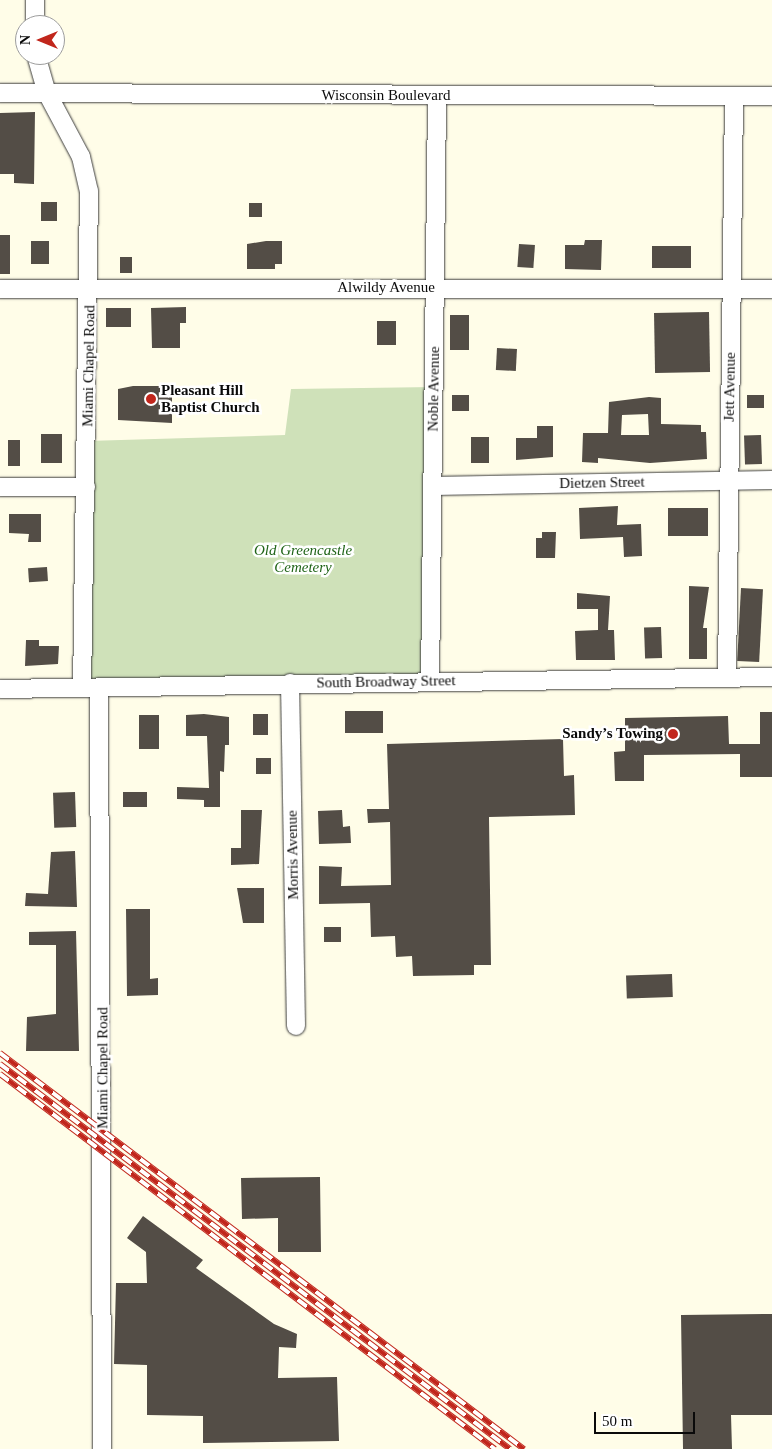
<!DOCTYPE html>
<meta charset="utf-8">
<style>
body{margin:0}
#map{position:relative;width:772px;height:1449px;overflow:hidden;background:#fffde8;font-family:Georgia,serif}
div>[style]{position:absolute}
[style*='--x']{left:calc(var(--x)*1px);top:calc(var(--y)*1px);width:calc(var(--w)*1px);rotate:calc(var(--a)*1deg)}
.cemetery>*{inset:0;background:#cfe1b9}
.building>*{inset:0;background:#534d46;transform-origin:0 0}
.roads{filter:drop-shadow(0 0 1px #3d3d3d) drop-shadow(0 0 1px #3d3d3d)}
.minor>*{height:18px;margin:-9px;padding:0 9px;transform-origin:9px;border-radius:9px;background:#fff}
.rail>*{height:5.5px;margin-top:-2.75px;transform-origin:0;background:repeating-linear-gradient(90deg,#fff 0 11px,#c1261c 0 22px);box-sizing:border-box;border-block:1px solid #c1261c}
.dots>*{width:14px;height:14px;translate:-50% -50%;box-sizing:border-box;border:2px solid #fff;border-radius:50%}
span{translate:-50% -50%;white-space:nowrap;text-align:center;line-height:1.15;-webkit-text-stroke:5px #fff;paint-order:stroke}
.street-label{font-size:15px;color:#0a0a0a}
.poi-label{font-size:15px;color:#0a0a0a;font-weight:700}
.left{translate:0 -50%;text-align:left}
.right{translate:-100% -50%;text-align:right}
.park-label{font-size:15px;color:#206418;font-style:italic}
.north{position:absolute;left:15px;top:15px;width:50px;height:50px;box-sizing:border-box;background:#fff;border:1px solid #9d9d9d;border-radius:50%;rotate:270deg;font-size:14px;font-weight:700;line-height:20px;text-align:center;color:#0a0a0a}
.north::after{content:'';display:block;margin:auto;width:18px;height:22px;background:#c1261c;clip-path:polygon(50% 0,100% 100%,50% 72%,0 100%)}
.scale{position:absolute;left:594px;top:1412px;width:101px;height:22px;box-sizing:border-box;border:2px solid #0a0a0a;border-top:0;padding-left:6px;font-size:15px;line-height:18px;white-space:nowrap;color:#0a0a0a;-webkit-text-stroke:4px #fff;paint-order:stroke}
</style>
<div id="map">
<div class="cemetery">
<i style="clip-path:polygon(434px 387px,430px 682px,82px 688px,87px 441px,285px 435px,291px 389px)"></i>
</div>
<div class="building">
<i style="clip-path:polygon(35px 112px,34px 184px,14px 183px,14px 174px,0 174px,0 113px)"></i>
<i style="left:41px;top:202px;width:16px;height:19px"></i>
<i style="left:249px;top:203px;width:13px;height:14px"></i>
<i style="left:0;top:235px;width:10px;height:39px"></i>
<i style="clip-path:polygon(585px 240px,602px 240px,601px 270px,565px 269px,565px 245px,584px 245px)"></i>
<i style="left:31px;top:241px;width:18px;height:23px"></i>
<i style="clip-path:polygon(266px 241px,282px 241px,282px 264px,275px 264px,275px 269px,247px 269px,247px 244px)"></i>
<i style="left:519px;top:244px;width:16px;height:23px;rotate:4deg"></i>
<i style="left:652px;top:246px;width:39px;height:22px"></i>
<i style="left:120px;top:257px;width:12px;height:16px"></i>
<i style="clip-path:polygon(186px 307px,186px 323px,180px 323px,180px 348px,152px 348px,151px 308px)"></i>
<i style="left:106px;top:308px;width:25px;height:19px"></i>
<i style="left:709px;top:312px;width:60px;height:55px;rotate:89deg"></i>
<i style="left:450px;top:315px;width:19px;height:35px"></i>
<i style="left:377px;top:321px;width:19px;height:24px"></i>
<i style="left:497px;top:348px;width:20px;height:22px;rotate:3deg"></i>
<i style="clip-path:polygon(133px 386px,172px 386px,172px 423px,118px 420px,118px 389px)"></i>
<i style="left:452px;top:395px;width:17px;height:16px"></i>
<i style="left:747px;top:395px;width:17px;height:13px"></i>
<i style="clip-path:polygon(evenodd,649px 397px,661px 398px,661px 424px,701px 425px,701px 432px,706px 432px,707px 459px,650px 463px,598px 458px,598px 463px,582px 462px,583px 433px,608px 433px,609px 402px,649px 397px,648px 414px,649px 435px,621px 435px,622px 415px,648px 414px)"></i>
<i style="clip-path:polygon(537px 426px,553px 426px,553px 457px,516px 460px,516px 438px,537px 438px)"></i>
<i style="left:41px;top:434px;width:21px;height:29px"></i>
<i style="left:761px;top:435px;width:29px;height:17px;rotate:88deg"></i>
<i style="left:471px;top:437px;width:18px;height:26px"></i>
<i style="left:8px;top:440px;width:12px;height:26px"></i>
<i style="clip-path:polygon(618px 506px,617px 525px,641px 524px,642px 556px,624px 557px,623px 537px,580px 539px,579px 508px)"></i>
<i style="left:668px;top:508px;width:40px;height:28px"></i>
<i style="clip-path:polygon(9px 514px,41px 514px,41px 542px,28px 542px,29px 534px,9px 533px)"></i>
<i style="clip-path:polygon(542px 532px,556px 532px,555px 558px,536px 558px,536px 538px,542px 538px)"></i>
<i style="left:47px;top:567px;width:14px;height:19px;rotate:86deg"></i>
<i style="clip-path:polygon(689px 586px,709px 587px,703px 628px,707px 628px,707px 659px,689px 659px)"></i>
<i style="left:741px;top:588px;width:22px;height:73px;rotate:3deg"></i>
<i style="clip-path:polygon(577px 593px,610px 596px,608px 630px,614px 630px,615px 660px,576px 660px,575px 631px,598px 630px,598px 609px,577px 609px)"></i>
<i style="left:661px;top:627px;width:31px;height:17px;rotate:88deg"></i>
<i style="clip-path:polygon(26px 640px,39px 640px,39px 646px,59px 646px,58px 664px,25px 666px)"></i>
<i style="left:345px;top:711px;width:38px;height:22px"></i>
<i style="clip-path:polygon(760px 712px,772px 712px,772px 777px,740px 777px,740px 754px,644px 755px,644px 781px,615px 781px,614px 752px,625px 751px,625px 718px,728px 716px,729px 744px,760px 744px)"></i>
<i style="clip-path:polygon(204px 714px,229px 717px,229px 745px,225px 745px,224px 772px,220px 771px,220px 807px,204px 807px,204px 800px,177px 799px,177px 787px,209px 788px,207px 736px,186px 736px,186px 715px)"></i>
<i style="left:253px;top:714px;width:15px;height:21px"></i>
<i style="left:159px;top:715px;width:34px;height:20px;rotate:90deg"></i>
<i style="clip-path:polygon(563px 739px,564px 776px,574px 775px,575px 815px,489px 817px,491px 965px,474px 965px,474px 975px,413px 976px,412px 956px,396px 957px,395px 936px,371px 937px,370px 903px,319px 904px,319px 866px,342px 867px,341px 886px,391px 885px,390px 822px,368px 823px,367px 809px,389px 809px,387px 744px)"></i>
<i style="left:271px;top:758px;width:16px;height:15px;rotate:90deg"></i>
<i style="left:75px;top:792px;width:35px;height:22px;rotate:88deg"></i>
<i style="left:123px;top:792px;width:24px;height:15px"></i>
<i style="clip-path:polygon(241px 810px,262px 810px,259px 864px,231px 865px,231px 848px,241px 848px)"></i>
<i style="clip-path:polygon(342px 810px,343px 827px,350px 826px,351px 843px,319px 844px,318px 811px)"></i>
<i style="clip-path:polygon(75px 851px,77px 907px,25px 906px,26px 893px,48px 894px,51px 852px)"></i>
<i style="clip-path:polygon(237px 888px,264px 888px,264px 923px,243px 923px)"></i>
<i style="clip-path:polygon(126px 909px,150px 909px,150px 979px,158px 978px,158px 995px,127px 996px)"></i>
<i style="left:324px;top:927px;width:17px;height:15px"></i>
<i style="clip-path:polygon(76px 931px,79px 1051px,26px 1051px,27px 1017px,56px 1014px,56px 945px,29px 945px,29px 932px)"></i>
<i style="left:672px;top:974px;width:23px;height:46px;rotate:88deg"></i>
<i style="clip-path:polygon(320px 1177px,321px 1252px,278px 1252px,278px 1218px,242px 1219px,241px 1178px)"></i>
<i style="clip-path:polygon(143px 1216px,203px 1260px,196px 1268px,274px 1324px,297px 1334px,296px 1348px,279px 1347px,278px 1378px,337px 1377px,339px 1441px,203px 1443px,203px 1416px,147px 1415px,147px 1365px,114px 1364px,116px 1283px,147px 1283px,146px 1252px,127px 1238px)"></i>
<i style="clip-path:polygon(772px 1314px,772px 1415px,731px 1415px,732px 1449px,683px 1449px,681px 1315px)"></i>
</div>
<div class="roads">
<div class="minor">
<i style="--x:35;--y:25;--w:25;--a:-90"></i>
<i style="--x:36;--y:55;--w:40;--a:74"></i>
<i style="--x:47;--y:93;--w:72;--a:62"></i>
<i style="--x:81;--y:157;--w:35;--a:77"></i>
<i style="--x:89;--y:191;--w:497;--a:90.8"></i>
<i style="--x:0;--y:93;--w:772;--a:0.22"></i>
<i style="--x:0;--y:289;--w:772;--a:0"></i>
<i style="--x:433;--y:486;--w:339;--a:-1"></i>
<i style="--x:0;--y:487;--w:86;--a:0"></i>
<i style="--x:727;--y:677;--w:581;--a:-89.31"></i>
<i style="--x:430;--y:682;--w:585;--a:-89.31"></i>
<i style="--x:290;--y:683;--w:343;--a:89"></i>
<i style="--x:99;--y:688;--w:761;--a:89.77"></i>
<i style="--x:0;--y:689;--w:772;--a:-0.89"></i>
</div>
</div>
<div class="rail">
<i style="--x:0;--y:1053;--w:657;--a:37.08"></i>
<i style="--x:0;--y:1064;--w:639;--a:37.05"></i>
<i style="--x:0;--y:1074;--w:621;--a:37.15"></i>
</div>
<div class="dots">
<i style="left:151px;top:399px;background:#c1261c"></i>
<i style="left:673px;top:734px;background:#c1261c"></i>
</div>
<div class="street-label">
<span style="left:386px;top:96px">Wisconsin Boulevard</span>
<span style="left:386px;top:288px">Alwildy Avenue</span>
<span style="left:89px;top:366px;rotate:-89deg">Miami Chapel Road</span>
<span style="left:730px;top:387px;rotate:-89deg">Jett Avenue</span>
<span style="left:434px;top:389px;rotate:-89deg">Noble Avenue</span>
<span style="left:602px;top:483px;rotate:-1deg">Dietzen Street</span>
<span style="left:386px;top:682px;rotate:-1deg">South Broadway Street</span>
<span style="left:293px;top:855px;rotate:-91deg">Morris Avenue</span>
<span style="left:103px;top:1068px;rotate:-90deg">Miami Chapel Road</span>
</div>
<div class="poi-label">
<span class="left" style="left:161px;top:399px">Pleasant Hill<br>Baptist Church</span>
<span class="right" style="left:663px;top:734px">Sandy’s Towing</span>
</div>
<div class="park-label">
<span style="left:303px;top:559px">Old Greencastle<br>Cemetery</span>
</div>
<div class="north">N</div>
<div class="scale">50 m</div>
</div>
